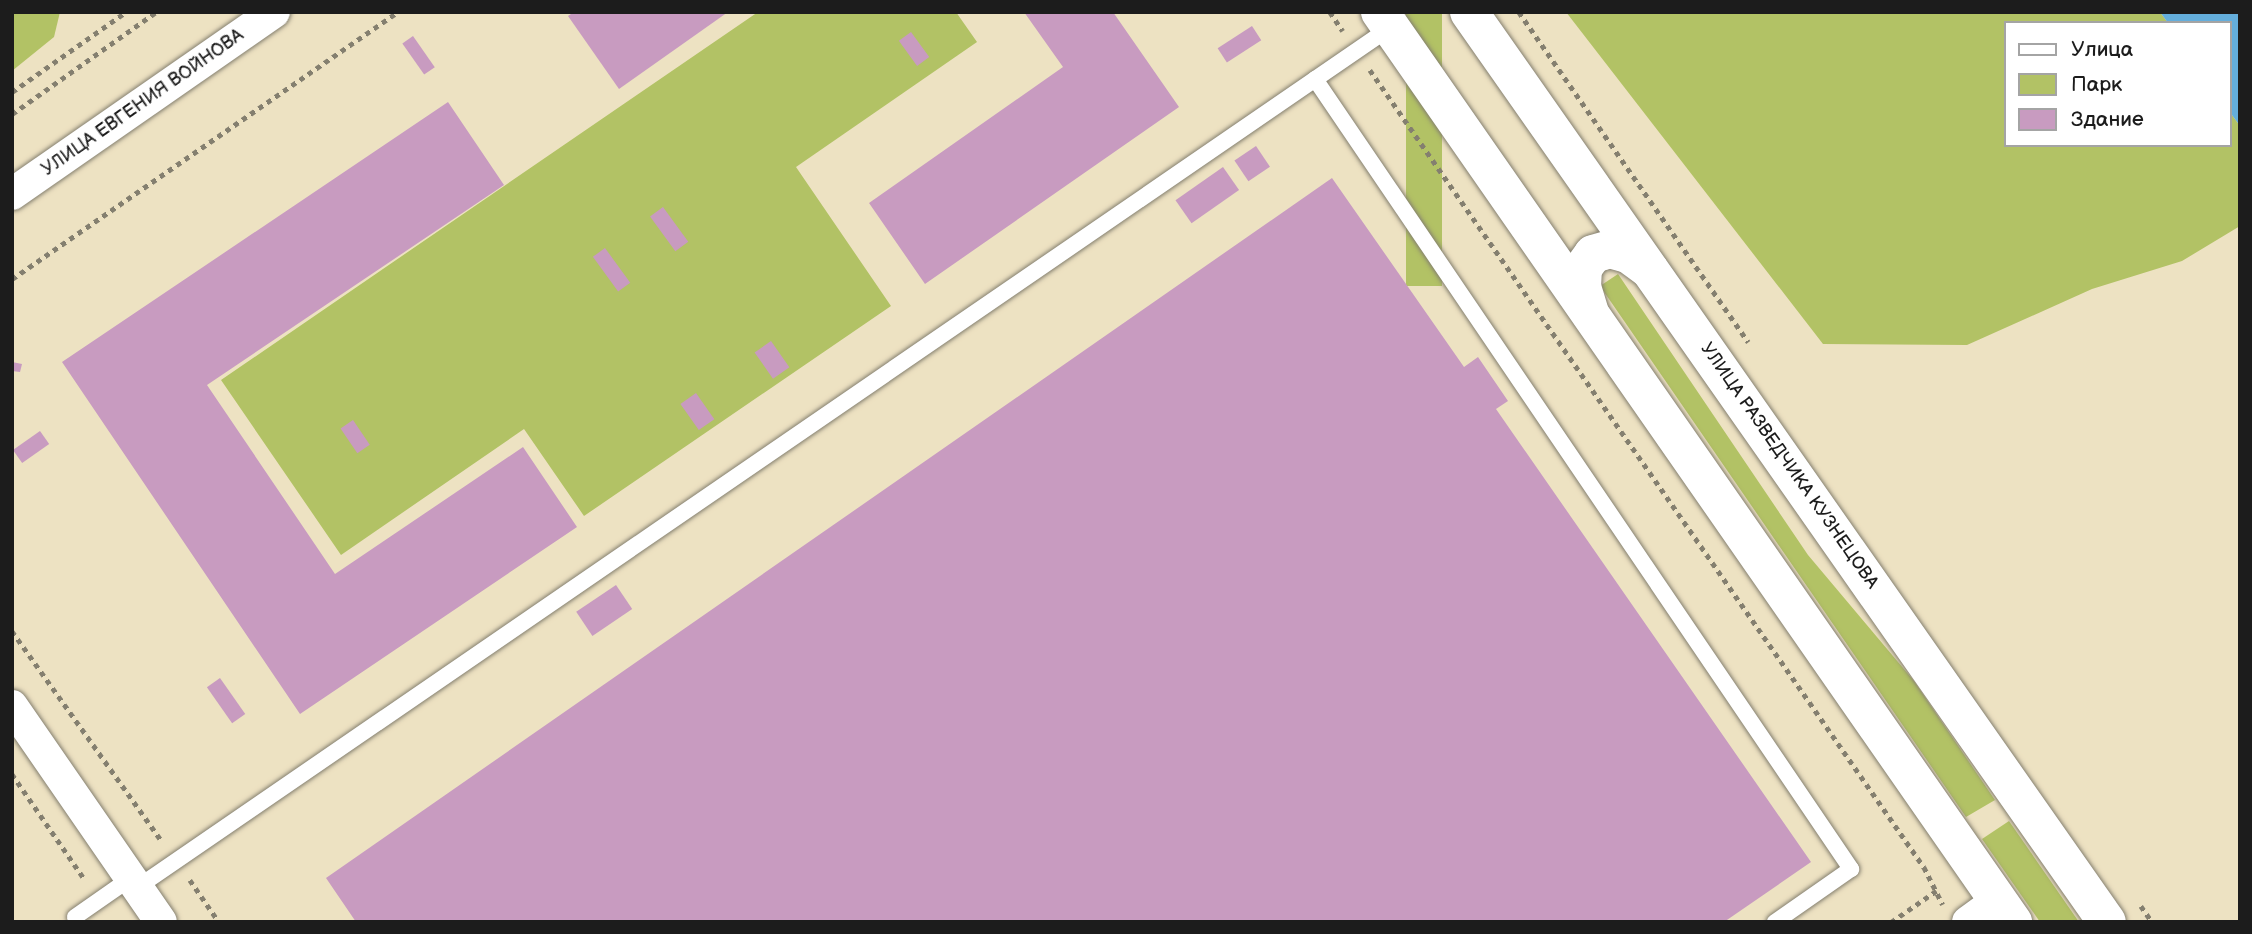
<!DOCTYPE html>
<meta charset="utf-8">
<style>
body{margin:0}
#map{position:relative;width:2252px;height:934px;overflow:hidden;background:#ede2c2;font-family:"Balsamiq Sans",sans-serif}
div>[style]{position:absolute}
[style*='--x']{left:calc(var(--x)*1px);top:calc(var(--y)*1px);width:calc(var(--w)*1px);rotate:calc(var(--a)*1deg)}
.green>*{inset:0;background:#b2c265;transform-origin:0 0}
.water>*{inset:0;background:#64aedc}
.building>*{inset:0;background:#c89bc0;transform-origin:0 0}
.path>*{height:4.5px;margin-top:-2.25px;transform-origin:0;background:repeating-linear-gradient(90deg,#847f6f 0 5px,transparent 0 10px)}
.roads{filter:drop-shadow(0 0 2px #847f6f) drop-shadow(0 0 2px #847f6f)}
.service>*{height:16px;margin:-8px;padding:0 8px;transform-origin:8px;border-radius:8px;background:#fff}
.minor>*{height:32px;margin:-16px;padding:0 16px;transform-origin:16px;border-radius:16px;background:#fff}
.secondary>*{height:38px;margin:-19px;padding:0 19px;transform-origin:19px;border-radius:19px;background:#fff}
span{translate:-50% -50%;white-space:nowrap;text-align:center;line-height:1.15;-webkit-text-stroke:5px #fff;paint-order:stroke}
.street-label{font-size:18px;color:#1c1c1c}
.frame{position:absolute;inset:0;border:14px solid #1c1c1c;pointer-events:none}
.legend{position:absolute;left:2004px;top:21px;width:228px;height:126px;box-sizing:border-box;background:#fff;border:2px solid #a4a4a4;margin:0;padding:9px 12px;list-style:none;font-size:21px;color:#1c1c1c}
.legend li{display:flex;align-items:center;gap:14px;height:35px}
.legend b{width:35px;border:2px solid #a4a4a4}
</style>
<div id="map">
<div class="green">
<i style="clip-path:polygon(12px 12px,60px 12px,54px 37px,12px 71px)"></i>
<i style="clip-path:polygon(758px 12px,956px 12px,977px 42px,796px 167px,891px 306px,584px 516px,524px 429px,341px 555px,221px 380px)"></i>
<i style="left:1406px;top:12px;width:36px;height:274px"></i>
<i style="clip-path:polygon(1566px 12px,2160px 12px,2168px 23px,2005px 23px,2005px 145px,2229px 145px,2229px 111px,2240px 126px,2240px 226px,2182px 261px,2092px 289px,1967px 345px,1823px 344px)"></i>
<i style="clip-path:polygon(1618px 274px,1808px 555px,1914px 681px,1995px 800px,1966px 817px,1600px 286px)"></i>
<i style="clip-path:polygon(2009px 821px,2079px 922px,2040px 922px,1982px 839px)"></i>
</div>
<div class="water">
<i style="clip-path:polygon(2160px 12px,2240px 12px,2240px 126px,2229px 111px,2229px 23px,2168px 23px)"></i>
</div>
<div class="building">
<i style="clip-path:polygon(574px 12px,728px 12px,619px 89px,568px 16px)"></i>
<i style="clip-path:polygon(1024px 12px,1113px 12px,1179px 107px,925px 284px,869px 203px,1063px 67px)"></i>
<i style="left:1252px;top:26px;width:17px;height:41px;rotate:57deg"></i>
<i style="left:911px;top:32px;width:31px;height:15px;rotate:54deg"></i>
<i style="left:413px;top:36px;width:38px;height:13px;rotate:55deg"></i>
<i style="clip-path:polygon(448px 102px,504px 185px,207px 385px,335px 574px,523px 447px,577px 527px,300px 714px,62px 362px)"></i>
<i style="left:1256px;top:146px;width:25px;height:26px;rotate:56deg"></i>
<i style="left:1223px;top:167px;width:28px;height:58px;rotate:55deg"></i>
<i style="clip-path:polygon(1332px 178px,1464px 367px,1478px 357px,1508px 401px,1496px 409px,1811px 862px,1724px 922px,356px 922px,326px 878px)"></i>
<i style="left:663px;top:207px;width:43px;height:16px;rotate:54deg"></i>
<i style="left:605px;top:248px;width:43px;height:15px;rotate:54deg"></i>
<i style="left:771px;top:341px;width:32px;height:20px;rotate:55deg"></i>
<i style="clip-path:polygon(12px 362px,22px 364px,20px 372px,12px 371px)"></i>
<i style="left:696px;top:393px;width:32px;height:19px;rotate:55deg"></i>
<i style="left:353px;top:420px;width:30px;height:15px;rotate:56deg"></i>
<i style="left:40px;top:431px;width:16px;height:33px;rotate:55deg"></i>
<i style="left:616px;top:585px;width:29px;height:48px;rotate:56deg"></i>
<i style="left:220px;top:678px;width:44px;height:16px;rotate:55deg"></i>
</div>
<div class="path">
<i style="--x:1330;--y:12;--w:23;--a:56"></i>
<i style="--x:1519;--y:12;--w:402;--a:55.2"></i>
<i style="--x:1370;--y:70;--w:971;--a:55.2"></i>
<i style="--x:1924;--y:867;--w:42;--a:63.4"></i>
<i style="--x:12;--y:92;--w:139;--a:-35.1"></i>
<i style="--x:12;--y:114;--w:176;--a:-35.3"></i>
<i style="--x:12;--y:279;--w:469;--a:-34.7"></i>
<i style="--x:12;--y:631;--w:258;--a:54.5"></i>
<i style="--x:12;--y:774;--w:129;--a:55.4"></i>
<i style="--x:190;--y:880;--w:51;--a:55.4"></i>
<i style="--x:2141;--y:906;--w:19;--a:55"></i>
<i style="--x:1891;--y:922;--w:55;--a:-34.6"></i>
</div>
<div class="roads">
<div class="service">
<i style="--x:1315;--y:79;--w:955;--a:55.84"></i>
<i style="--x:1851;--y:869;--w:93;--a:145.1"></i>
<i style="--x:138;--y:887;--w:1520;--a:-34.46"></i>
<i style="--x:75;--y:917;--w:68;--a:-34.9"></i>
</div>
<div class="minor">
<i style="--x:12;--y:194;--w:319;--a:-34.8"></i>
<i style="--x:12;--y:706;--w:262;--a:55.4"></i>
<i style="--x:1968;--y:922;--w:37;--a:-36"></i>
</div>
<div class="secondary">
<i style="--x:1380;--y:12;--w:1109;--a:55.18"></i>
<i style="--x:1469;--y:12;--w:1111;--a:54.97"></i>
<i style="--x:1590;--y:313;--w:27;--a:-107"></i>
<i style="--x:1582;--y:287;--w:19;--a:-87"></i>
<i style="--x:1583;--y:268;--w:17;--a:-54"></i>
<i style="--x:1593;--y:254;--w:18;--a:-16"></i>
<i style="--x:1610;--y:249;--w:19;--a:16"></i>
<i style="--x:1628;--y:254;--w:26;--a:36"></i>
</div>
</div>
<div class="street-label">
<span style="left:143px;top:103px;rotate:-35deg">УЛИЦА ЕВГЕНИЯ ВОЙНОВА</span>
<span style="left:1789px;top:466px;rotate:55deg">УЛИЦА РАЗВЕДЧИКА КУЗНЕЦОВА</span>
</div>
<div class="frame"></div>
<ul class="legend">
<li><b style="height:9px;background:#fff"></b>Улица</li>
<li><b style="height:19px;background:#b2c265"></b>Парк</li>
<li><b style="height:19px;background:#c89bc0"></b>Здание</li>
</ul>
</div>
